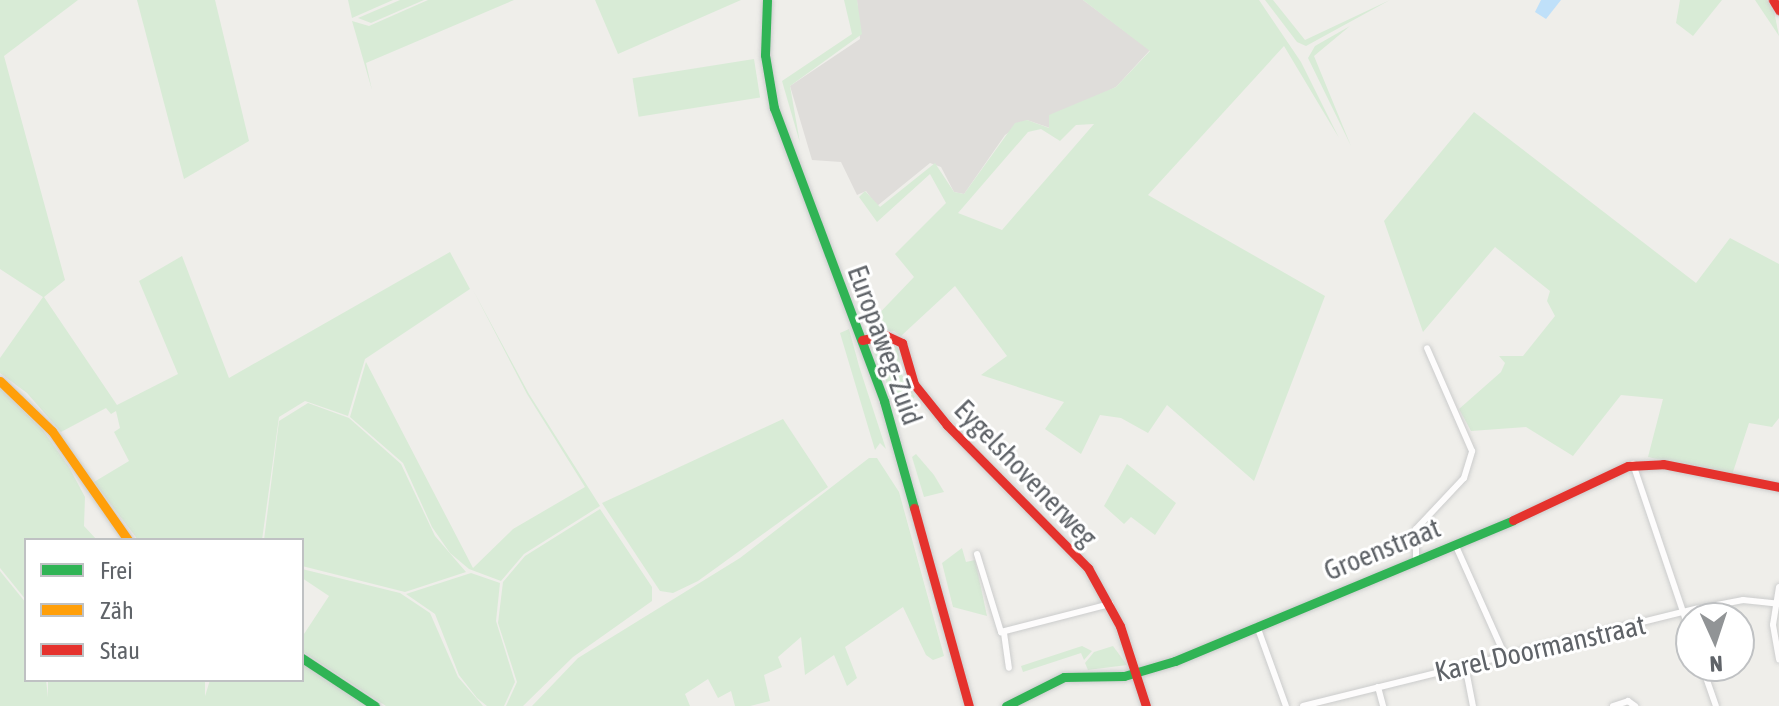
<!DOCTYPE html>
<meta charset="utf-8">
<style>
body{margin:0}
#map{position:relative;width:1779px;height:706px;overflow:hidden;background:#efeeea;font-family:"Asap Condensed",sans-serif}
div>[style]{position:absolute}
[style*='--x']{left:calc(var(--x)*1px);top:calc(var(--y)*1px);width:calc(var(--w)*1px);rotate:calc(var(--a)*1deg)}
.industrial>*{inset:0;background:#dfddda}
.green>*{inset:0;background:#d8ebd6;transform-origin:0 0}
.water>*{inset:0;background:#bfe0f9}
.roads{filter:drop-shadow(0 0 2px #cbcccc) drop-shadow(0 0 2px #cbcccc)}
.street>*{height:6px;margin:-3px;padding:0 3px;transform-origin:3px;border-radius:3px;background:#fdfcfc}
.fast>*{height:9px;margin:-4.5px;padding:0 4.5px;transform-origin:4.5px;border-radius:4.5px;background:#30b455}
.slow>*{height:9px;margin:-4.5px;padding:0 4.5px;transform-origin:4.5px;border-radius:4.5px;background:#ff9f0a}
.jam>*{height:9px;margin:-4.5px;padding:0 4.5px;transform-origin:4.5px;border-radius:4.5px;background:#e5322d}
span{translate:-50% -50%;white-space:nowrap;text-align:center;line-height:1.15;-webkit-text-stroke:6px #fff;paint-order:stroke}
.street-label{font-size:28px;color:#5f6368}
.legend{position:absolute;left:24px;top:538px;width:280px;height:144px;box-sizing:border-box;background:#fff;border:2px solid #bfc1c3;margin:0;padding:10px 14px;list-style:none;font-size:24px;color:#5f6368}
.legend li{display:flex;align-items:center;gap:16px;height:40px}
.legend b{width:40px;border:2px solid #bfc1c3}
.north{position:absolute;left:1675px;top:602px;width:80px;height:80px;box-sizing:border-box;background:#fff;border:2px solid #bfc1c3;border-radius:50%;rotate:177deg;font-size:22px;font-weight:700;line-height:32px;text-align:center;color:#5f6368}
.north::after{content:'';display:block;margin:auto;width:28px;height:36px;background:#919496;clip-path:polygon(50% 0,100% 100%,50% 72%,0 100%)}
</style>
<div id="map">
<div class="industrial">
<i style="clip-path:polygon(857px 0,1083px 0,1150px 50px,1116px 87px,1067px 111px,1050px 128px,1027px 120px,1005px 135px,964px 194px,954px 192px,941px 167px,930px 163px,877px 206px,866px 191px,857px 195px,841px 162px,812px 160px,790px 86px,860px 39px)"></i>
</div>
<div class="green">
<i style="clip-path:polygon(0 0,78px 0,4px 56px,65px 280px,44px 297px,117px 405px,178px 374px,139px 281px,182px 256px,229px 378px,450px 252px,470px 289px,365px 359px,348px 416px,305px 401px,279px 417px,262px 540px,138px 540px,94px 482px,129px 461px,114px 432px,120px 428px,116px 411px,111px 414px,106px 408px,61px 432px,27px 393px,0 373px,0 358px,43px 297px,0 269px)"></i>
<i style="clip-path:polygon(137px 0,215px 0,249px 141px,184px 179px)"></i>
<i style="clip-path:polygon(348px 0,393px 0,352px 18px)"></i>
<i style="clip-path:polygon(400px 0,424px 0,371px 23px,358px 18px)"></i>
<i style="clip-path:polygon(428px 0,514px 0,366px 63px,372px 90px,352px 21px,369px 26px)"></i>
<i style="clip-path:polygon(595px 0,741px 0,618px 54px)"></i>
<i style="clip-path:polygon(844px 0,857px 0,862px 34px,790px 86px,800px 143px,782px 81px,852px 34px)"></i>
<i style="clip-path:polygon(evenodd,1083px 0,1259px 0,1301px 62px,1339px 138px,1284px 46px,1148px 195px,1325px 296px,1254px 481px,1167px 405px,1148px 433px,1121px 418px,1100px 415px,1081px 454px,1045px 429px,1064px 402px,981px 375px,1007px 356px,955px 286px,901px 336px,894px 331px,871px 332px,868px 325px,914px 277px,895px 254px,946px 203px,930px 174px,877px 222px,859px 197px,865px 191px,880px 207px,935px 163px,954px 192px,964px 194px,1015px 123px,1027px 120px,1049px 128px,1049px 115px,1116px 87px,1150px 51px,1083px 0,1094px 124px,1002px 230px,958px 213px,1028px 132px,1041px 129px,1060px 141px,1076px 125px,1094px 124px)"></i>
<i style="clip-path:polygon(1265px 0,1273px 0,1305px 40px,1390px 0,1306px 46px,1297px 42px)"></i>
<i style="clip-path:polygon(1680px 0,1722px 0,1693px 36px,1676px 23px)"></i>
<i style="clip-path:polygon(1755px 0,1767px 0,1774px 11px,1779px 36px)"></i>
<i style="clip-path:polygon(1350px 26px,1314px 56px,1351px 146px,1308px 58px,1315px 46px)"></i>
<i style="left:754px;top:59px;width:39px;height:123px;rotate:81deg"></i>
<i style="clip-path:polygon(1474px 112px,1696px 283px,1730px 238px,1779px 264px,1779px 418px,1772px 427px,1749px 423px,1732px 475px,1648px 457px,1663px 399px,1621px 395px,1573px 456px,1526px 427px,1471px 431px,1459px 409px,1501px 372px,1505px 363px,1499px 356px,1523px 356px,1555px 316px,1547px 301px,1550px 291px,1495px 247px,1423px 332px,1384px 221px)"></i>
<i style="clip-path:polygon(473px 290px,529px 394px,600px 506px,524px 554px,501px 581px,469px 569px,450px 553px,432px 527px,403px 463px,350px 417px,366px 362px,473px 568px,513px 529px,585px 487px,527px 394px)"></i>
<i style="clip-path:polygon(849px 329px,859px 366px,886px 449px,880px 443px,875px 450px,840px 333px)"></i>
<i style="clip-path:polygon(885px 341px,898px 348px,902px 375px,915px 397px,899px 408px,903px 421px,872px 348px)"></i>
<i style="clip-path:polygon(0 388px,42px 429px,69px 467px,85px 497px,84px 526px,97px 540px,26px 540px,26px 600px,0 568px)"></i>
<i style="clip-path:polygon(308px 403px,349px 418px,401px 464px,435px 536px,466px 572px,405px 592px,302px 566px,302px 540px,264px 540px,279px 421px)"></i>
<i style="clip-path:polygon(783px 419px,828px 487px,698px 581px,673px 593px,660px 591px,602px 503px)"></i>
<i style="clip-path:polygon(916px 454px,934px 475px,944px 492px,924px 497px,912px 457px)"></i>
<i style="clip-path:polygon(869px 458px,877px 458px,899px 492px,944px 656px,933px 660px,926px 655px,903px 607px,845px 647px,857px 678px,847px 686px,834px 655px,805px 675px,801px 637px,778px 657px,782px 667px,764px 675px,770px 701px,750px 706px,735px 706px,731px 691px,718px 698px,708px 679px,685px 694px,690px 706px,532px 706px,578px 658px,740px 558px)"></i>
<i style="clip-path:polygon(1127px 464px,1176px 503px,1155px 535px,1131px 517px,1124px 524px,1104px 506px)"></i>
<i style="clip-path:polygon(600px 509px,652px 587px,652px 601px,573px 657px,523px 706px,506px 706px,517px 682px,498px 623px,503px 582px,525px 556px)"></i>
<i style="clip-path:polygon(962px 548px,966px 562px,975px 560px,987px 616px,953px 607px,942px 563px)"></i>
<i style="clip-path:polygon(302px 569px,400px 593px,430px 613px,458px 677px,483px 706px,386px 706px,302px 651px,302px 637px,329px 596px,302px 578px)"></i>
<i style="clip-path:polygon(0 571px,26px 603px,26px 680px,46px 680px,49px 706px,0 706px)"></i>
<i style="clip-path:polygon(471px 573px,500px 583px,496px 621px,515px 682px,504px 706px,487px 706px,477px 698px,459px 675px,435px 614px,406px 594px)"></i>
<i style="clip-path:polygon(1082px 646px,1092px 651px,1084px 660px,1081px 653px,1023px 672px,1021px 666px)"></i>
<i style="clip-path:polygon(1113px 646px,1127px 665px,1088px 670px,1085px 663px,1094px 652px)"></i>
<i style="clip-path:polygon(302px 663px,368px 706px,202px 706px,210px 680px,302px 680px)"></i>
<i style="left:48px;top:680px;width:157px;height:26px"></i>
</div>
<div class="water">
<i style="clip-path:polygon(1541px 0,1561px 0,1546px 19px,1535px 12px)"></i>
</div>
<div class="roads">
<div class="street">
<i style="--x:1633;--y:464;--w:181;--a:71.3"></i>
<i style="--x:1455;--y:544;--w:123;--a:65.9"></i>
<i style="--x:977;--y:554;--w:82;--a:72.9"></i>
<i style="--x:1001;--y:632;--w:113;--a:-14.4"></i>
<i style="--x:1416;--y:558;--w:29;--a:-90"></i>
<i style="--x:1416;--y:529;--w:70;--a:-46.7"></i>
<i style="--x:1464;--y:478;--w:28;--a:-73"></i>
<i style="--x:1472;--y:451;--w:112;--a:-113.6"></i>
<i style="--x:1779;--y:587;--w:38;--a:99"></i>
<i style="--x:1773;--y:625;--w:35;--a:80"></i>
<i style="--x:1257;--y:626;--w:85;--a:70.1"></i>
<i style="--x:1004;--y:633;--w:35;--a:82"></i>
<i style="--x:1465;--y:665;--w:42;--a:79"></i>
<i style="--x:1702;--y:666;--w:42;--a:70.7"></i>
<i style="--x:1378;--y:687;--w:20;--a:75"></i>
<i style="--x:1303;--y:706;--w:405;--a:-13.9"></i>
<i style="--x:1696;--y:609;--w:48;--a:-10.8"></i>
<i style="--x:1743;--y:600;--w:36;--a:6"></i>
<i style="--x:1613;--y:706;--w:16;--a:-18"></i>
<i style="--x:1628;--y:701;--w:9;--a:36"></i>
</div>
<div class="fast">
<i style="--x:767;--y:0;--w:55;--a:92.1"></i>
<i style="--x:765;--y:55;--w:54;--a:80.4"></i>
<i style="--x:774;--y:108;--w:313;--a:69.4"></i>
<i style="--x:884;--y:401;--w:111;--a:74.3"></i>
<i style="--x:302;--y:658;--w:87;--a:33.3"></i>
<i style="--x:1006;--y:706;--w:65;--a:-26.6"></i>
<i style="--x:1064;--y:677;--w:60;--a:-1"></i>
<i style="--x:1124;--y:676;--w:53;--a:-16.4"></i>
<i style="--x:1175;--y:661;--w:366;--a:-22.6"></i>
</div>
<div class="slow">
<i style="--x:0;--y:381;--w:72;--a:43.9"></i>
<i style="--x:52;--y:431;--w:133;--a:55.1"></i>
</div>
<div class="jam">
<i style="--x:1773;--y:0;--w:12;--a:59"></i>
<i style="--x:862;--y:340;--w:24;--a:-12"></i>
<i style="--x:885;--y:335;--w:19;--a:25"></i>
<i style="--x:902;--y:343;--w:43;--a:73.7"></i>
<i style="--x:914;--y:384;--w:53;--a:51.2"></i>
<i style="--x:947;--y:425;--w:201;--a:45.4"></i>
<i style="--x:1088;--y:568;--w:66;--a:61.1"></i>
<i style="--x:1120;--y:626;--w:84;--a:72"></i>
<i style="--x:914;--y:508;--w:205;--a:74.5"></i>
<i style="--x:1513;--y:520;--w:127;--a:-25.2"></i>
<i style="--x:1628;--y:466;--w:35;--a:-3"></i>
<i style="--x:1663;--y:464;--w:118;--a:11.2"></i>
</div>
</div>
<div class="street-label">
<span style="left:885px;top:345px;rotate:70deg">Europaweg-Zuid</span>
<span style="left:1026px;top:473px;rotate:46deg">Eygelshovenerweg</span>
<span style="left:1382px;top:549px;rotate:-22deg">Groenstraat</span>
<span style="left:1540px;top:648px;rotate:-13deg">Karel Doormanstraat</span>
</div>
<ul class="legend">
<li><b style="height:10px;background:#30b455"></b>Frei</li>
<li><b style="height:10px;background:#ff9f0a"></b>Zäh</li>
<li><b style="height:10px;background:#e5322d"></b>Stau</li>
</ul>
<div class="north">N</div>
</div>
